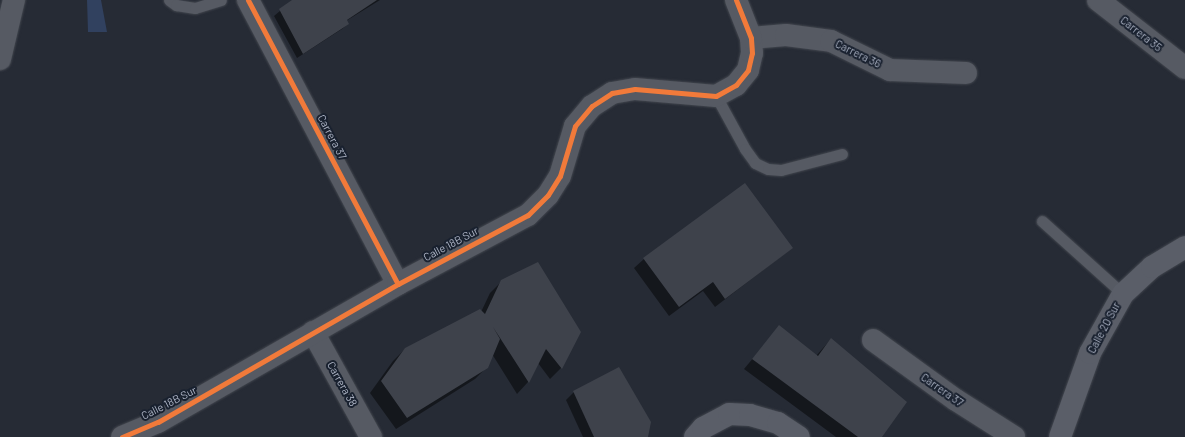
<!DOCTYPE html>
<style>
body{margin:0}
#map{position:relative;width:1185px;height:437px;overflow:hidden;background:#262b35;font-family:Barlow,sans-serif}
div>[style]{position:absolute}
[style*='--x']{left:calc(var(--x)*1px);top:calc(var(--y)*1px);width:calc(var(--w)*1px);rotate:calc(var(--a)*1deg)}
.water>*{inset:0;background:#31415f}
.shadow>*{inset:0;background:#0007}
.building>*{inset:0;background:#3e424b}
.roads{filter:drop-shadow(0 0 1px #42464e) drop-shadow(0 0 1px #42464e)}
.lane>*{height:11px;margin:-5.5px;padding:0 5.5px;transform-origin:5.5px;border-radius:5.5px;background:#565a63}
.street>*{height:22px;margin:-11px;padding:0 11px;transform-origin:11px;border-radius:11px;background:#565a63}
.secondary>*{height:22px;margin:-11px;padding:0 11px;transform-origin:11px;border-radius:11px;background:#5a5e68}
.cycleway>*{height:5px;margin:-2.5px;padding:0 2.5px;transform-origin:2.5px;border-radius:2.5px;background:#f17a3a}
span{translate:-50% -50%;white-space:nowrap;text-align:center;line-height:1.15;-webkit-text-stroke:4px #19212f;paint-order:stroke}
.street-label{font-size:11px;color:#afb6c7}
</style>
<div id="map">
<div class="water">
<i style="clip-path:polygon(87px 0,101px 0,107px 32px,88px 32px)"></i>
</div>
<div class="shadow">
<i style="clip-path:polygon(293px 0,380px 0,346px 21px,348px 24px,342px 29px,297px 58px,274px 16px)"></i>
<i style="clip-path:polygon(792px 248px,715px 307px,703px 291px,669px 316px,634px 268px,644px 259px)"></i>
<i style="clip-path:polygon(502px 281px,580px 332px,561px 368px,550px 379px,538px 363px,528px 382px,517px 394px,492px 354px,487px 367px,475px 379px,396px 429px,370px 393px,393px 361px,405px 349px,481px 312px,490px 293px)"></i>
<i style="clip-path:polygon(779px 327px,816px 356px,831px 339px,880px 437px,836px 437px,744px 369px)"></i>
<i style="clip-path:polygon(574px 392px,647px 437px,583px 437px,566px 400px)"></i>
</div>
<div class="building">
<i style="clip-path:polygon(292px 0,377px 0,347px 20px,349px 24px,303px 54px,279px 9px)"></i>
<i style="clip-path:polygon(745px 183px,793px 248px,725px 299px,713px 282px,679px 307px,643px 258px)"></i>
<i style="clip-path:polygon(538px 262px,581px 332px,562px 369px,546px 349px,529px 383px,493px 327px,500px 339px,488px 368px,407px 418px,381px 381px,405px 348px,480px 309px,485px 314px,501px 280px)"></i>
<i style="clip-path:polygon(779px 325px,818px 356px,831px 338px,907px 402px,882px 437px,858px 437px,752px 359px)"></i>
<i style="clip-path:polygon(619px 367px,651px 422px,648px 437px,594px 437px,573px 391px)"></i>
</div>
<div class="roads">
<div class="lane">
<i style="--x:169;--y:0;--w:9;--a:36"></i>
<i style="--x:176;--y:5;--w:19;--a:9"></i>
<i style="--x:195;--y:8;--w:27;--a:-17"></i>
<i style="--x:716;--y:96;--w:60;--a:61.3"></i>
<i style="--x:745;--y:149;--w:17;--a:54"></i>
<i style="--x:755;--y:163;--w:14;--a:25"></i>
<i style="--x:768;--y:169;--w:13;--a:4"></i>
<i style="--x:781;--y:170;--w:63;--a:-14.7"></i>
<i style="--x:1042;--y:221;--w:109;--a:42"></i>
</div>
<div class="street">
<i style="--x:248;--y:0;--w:321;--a:62.2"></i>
<i style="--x:1098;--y:0;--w:110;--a:38"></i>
<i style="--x:751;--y:38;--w:35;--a:-5"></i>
<i style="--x:786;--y:35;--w:45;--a:7.6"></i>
<i style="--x:831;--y:41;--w:66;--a:26.2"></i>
<i style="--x:890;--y:70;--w:76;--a:2.3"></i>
<i style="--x:0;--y:59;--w:61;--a:-76.7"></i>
<i style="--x:313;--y:332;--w:120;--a:61.1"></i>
<i style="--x:873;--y:340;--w:102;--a:35.9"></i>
<i style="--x:956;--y:400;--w:69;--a:32.5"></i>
<i style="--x:122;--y:437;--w:39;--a:-23"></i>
<i style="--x:158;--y:422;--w:277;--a:-29.9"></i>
<i style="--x:398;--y:284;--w:147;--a:-28"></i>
<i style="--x:528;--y:215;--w:28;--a:-45"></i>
<i style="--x:548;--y:195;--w:22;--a:-58"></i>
<i style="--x:560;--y:176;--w:52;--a:-73.3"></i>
<i style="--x:575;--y:126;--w:26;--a:-50"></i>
<i style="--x:592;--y:106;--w:24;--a:-33"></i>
<i style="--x:612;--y:93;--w:23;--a:-10"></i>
<i style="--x:635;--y:89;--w:81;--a:4.9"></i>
<i style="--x:716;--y:96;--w:23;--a:-29"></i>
<i style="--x:736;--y:85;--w:19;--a:-51"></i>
<i style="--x:748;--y:70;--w:17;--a:-77"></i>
<i style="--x:752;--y:53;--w:15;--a:-94"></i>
<i style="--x:751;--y:38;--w:41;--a:-111.5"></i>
</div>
<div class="secondary">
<i style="--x:695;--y:437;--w:12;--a:-48"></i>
<i style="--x:703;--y:428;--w:30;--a:-28"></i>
<i style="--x:729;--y:414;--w:21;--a:3"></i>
<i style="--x:750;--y:415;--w:29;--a:16"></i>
<i style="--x:778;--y:423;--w:25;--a:34"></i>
<i style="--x:1060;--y:437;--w:89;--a:-70.3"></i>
<i style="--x:1090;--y:353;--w:68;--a:-60.8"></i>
<i style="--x:1123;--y:294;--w:40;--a:-43"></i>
<i style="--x:1152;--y:267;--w:39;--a:-31"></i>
</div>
</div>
<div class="cycleway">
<i style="--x:248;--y:0;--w:321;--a:62.2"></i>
<i style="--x:122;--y:437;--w:39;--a:-23"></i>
<i style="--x:158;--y:422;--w:277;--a:-29.9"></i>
<i style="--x:398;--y:284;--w:147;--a:-28"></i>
<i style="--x:528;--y:215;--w:28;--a:-45"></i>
<i style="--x:548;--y:195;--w:22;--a:-58"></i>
<i style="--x:560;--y:176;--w:52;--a:-73.3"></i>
<i style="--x:575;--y:126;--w:26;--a:-50"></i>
<i style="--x:592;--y:106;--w:24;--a:-33"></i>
<i style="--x:612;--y:93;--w:23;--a:-10"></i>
<i style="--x:635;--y:89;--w:81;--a:4.9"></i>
<i style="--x:716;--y:96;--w:23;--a:-29"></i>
<i style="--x:736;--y:85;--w:19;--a:-51"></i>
<i style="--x:748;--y:70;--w:17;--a:-77"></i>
<i style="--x:752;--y:53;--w:15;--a:-94"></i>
<i style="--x:751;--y:38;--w:41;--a:-111.5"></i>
</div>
<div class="street-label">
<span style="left:1141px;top:34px;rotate:38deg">Carrera 35</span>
<span style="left:858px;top:54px;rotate:26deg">Carrera 36</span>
<span style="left:332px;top:137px;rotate:62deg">Carrera 37</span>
<span style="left:451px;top:244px;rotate:-28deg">Calle 18B Sur</span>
<span style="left:1104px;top:328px;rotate:-62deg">Calle 20 Sur</span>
<span style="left:342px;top:384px;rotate:61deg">Carrera 38</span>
<span style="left:942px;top:390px;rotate:35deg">Carrera 37</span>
<span style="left:169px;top:403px;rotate:-27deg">Calle 18B Sur</span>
</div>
</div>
